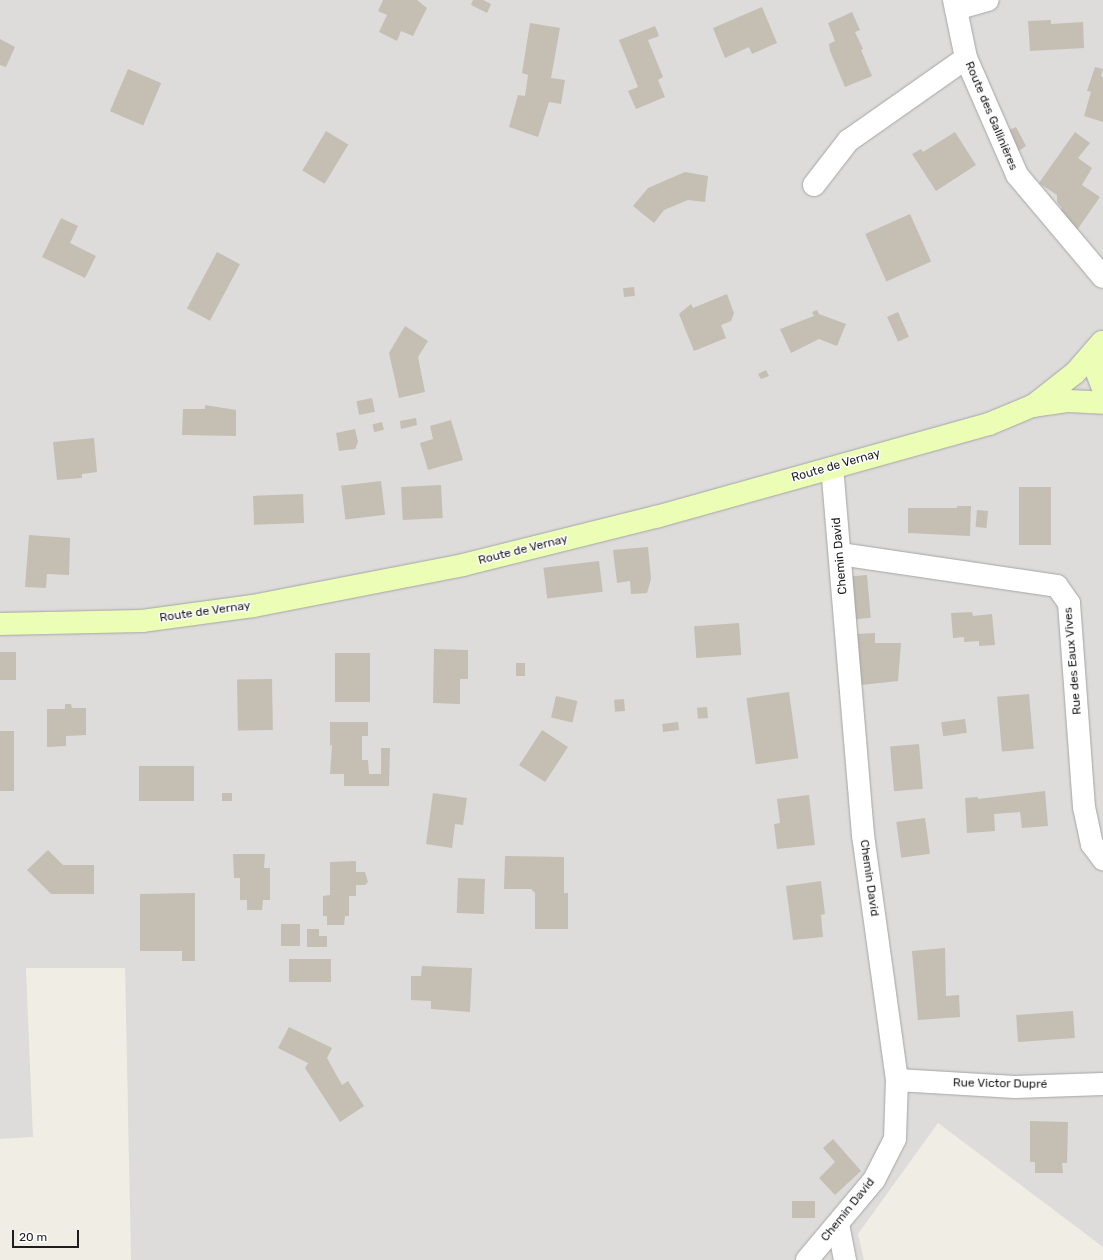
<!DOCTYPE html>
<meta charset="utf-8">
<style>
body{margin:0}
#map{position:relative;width:1103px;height:1260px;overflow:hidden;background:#f0eee4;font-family:Rubik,sans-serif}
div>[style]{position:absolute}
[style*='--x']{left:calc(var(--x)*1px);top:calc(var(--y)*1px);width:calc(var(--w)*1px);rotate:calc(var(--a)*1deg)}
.residential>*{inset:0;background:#dddcdb}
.building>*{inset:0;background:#c4beb3;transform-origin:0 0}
.roads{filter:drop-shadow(0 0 1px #a5a5a5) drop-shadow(0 0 1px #a5a5a5)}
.street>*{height:22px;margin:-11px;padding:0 11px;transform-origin:11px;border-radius:11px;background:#fff}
.secondary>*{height:22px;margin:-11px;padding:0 11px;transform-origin:11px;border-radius:11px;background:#ecfdb5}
span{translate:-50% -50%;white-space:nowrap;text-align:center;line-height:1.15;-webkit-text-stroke:3px #fff;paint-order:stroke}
.street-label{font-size:12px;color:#1e1e1e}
.scale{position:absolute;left:12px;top:1230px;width:67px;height:18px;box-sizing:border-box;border:2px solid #1e1e1e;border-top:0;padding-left:5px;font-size:12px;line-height:14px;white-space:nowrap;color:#1e1e1e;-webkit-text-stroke:3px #fff;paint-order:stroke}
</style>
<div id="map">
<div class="residential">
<i style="clip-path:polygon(0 0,1103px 0,1103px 1247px,938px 1123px,858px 1234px,864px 1260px,131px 1260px,125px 968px,26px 968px,33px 1137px,0 1139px)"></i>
</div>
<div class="building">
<i style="clip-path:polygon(383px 0,417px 0,427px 8px,413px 36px,401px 31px,397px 41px,379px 32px,387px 15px,378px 11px)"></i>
<i style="clip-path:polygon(473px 0,483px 0,491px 4px,487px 13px,471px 5px)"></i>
<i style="clip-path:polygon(762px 7px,777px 43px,752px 54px,749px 47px,725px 58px,713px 28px)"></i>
<i style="clip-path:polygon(852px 12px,860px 30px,855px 32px,863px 49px,861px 50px,872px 76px,845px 87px,830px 51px,829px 44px,835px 41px,828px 23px)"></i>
<i style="clip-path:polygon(1051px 20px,1051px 24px,1083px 22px,1084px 48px,1030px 51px,1028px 21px)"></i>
<i style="clip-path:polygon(530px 23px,560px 28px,551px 78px,565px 80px,561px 104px,549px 102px,538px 137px,509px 127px,518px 95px,525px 96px,528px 75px,522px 73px)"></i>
<i style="clip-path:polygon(655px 26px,659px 36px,648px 40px,663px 77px,658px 80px,665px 97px,636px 109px,628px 91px,638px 87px,619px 40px)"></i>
<i style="clip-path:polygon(0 39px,15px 47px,6px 67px,0 65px)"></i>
<i style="clip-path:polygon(1095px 67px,1103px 69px,1101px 76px,1103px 77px,1103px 122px,1084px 116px,1091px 92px,1087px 91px)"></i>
<i style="left:128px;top:69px;width:36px;height:46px;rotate:23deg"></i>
<i style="clip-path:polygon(1016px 127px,1026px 146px,1017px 152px,1009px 130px)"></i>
<i style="left:326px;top:131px;width:26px;height:46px;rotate:31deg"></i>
<i style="clip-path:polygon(955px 132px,976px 165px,936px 191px,912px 154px,921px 149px,923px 152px)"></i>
<i style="clip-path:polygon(1075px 132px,1090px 143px,1078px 158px,1092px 168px,1082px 185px,1100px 197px,1077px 230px,1057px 216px,1062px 208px,1057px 202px,1057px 195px,1039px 183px)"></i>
<i style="clip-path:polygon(685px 172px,708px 176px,705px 202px,688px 200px,664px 210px,654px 223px,633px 206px,648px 188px)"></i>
<i style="left:910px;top:214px;width:52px;height:49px;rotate:66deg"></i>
<i style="clip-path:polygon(61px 218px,78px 226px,70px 243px,96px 256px,85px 278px,42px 257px)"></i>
<i style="left:217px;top:252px;width:26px;height:64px;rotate:28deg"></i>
<i style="left:634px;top:287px;width:9px;height:11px;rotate:84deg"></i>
<i style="clip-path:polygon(727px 294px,734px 313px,731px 321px,721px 325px,726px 338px,694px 351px,679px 314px,691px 304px,693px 308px)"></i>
<i style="clip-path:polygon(817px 310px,819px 314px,846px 324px,837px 346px,819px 339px,791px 353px,780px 329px,814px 316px,812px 312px)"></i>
<i style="left:898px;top:312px;width:27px;height:12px;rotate:66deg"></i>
<i style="clip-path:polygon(405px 326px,428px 341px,418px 357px,425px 392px,399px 398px,389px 353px)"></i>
<i style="clip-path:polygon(766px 370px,769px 376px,761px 379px,758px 374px)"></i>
<i style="left:372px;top:398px;width:14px;height:16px;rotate:78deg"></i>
<i style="clip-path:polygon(205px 405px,236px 410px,236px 436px,182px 435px,183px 409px,205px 409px)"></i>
<i style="clip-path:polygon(416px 418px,417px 425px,401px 429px,400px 421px)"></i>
<i style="clip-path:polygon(451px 420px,463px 460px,428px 470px,420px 443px,433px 439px,430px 426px)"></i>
<i style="left:382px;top:422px;width:8px;height:10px;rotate:76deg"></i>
<i style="clip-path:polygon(355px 429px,358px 442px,355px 449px,339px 451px,336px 433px)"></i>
<i style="clip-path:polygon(94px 438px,97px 472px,82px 474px,82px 478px,57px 480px,53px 442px)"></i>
<i style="left:381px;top:481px;width:34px;height:40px;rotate:83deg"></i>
<i style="left:441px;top:485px;width:33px;height:40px;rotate:87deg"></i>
<i style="left:1051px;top:487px;width:58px;height:32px;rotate:90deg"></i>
<i style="left:303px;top:494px;width:29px;height:50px;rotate:88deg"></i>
<i style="clip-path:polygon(957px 506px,971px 506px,970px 536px,908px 533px,908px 508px,957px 508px)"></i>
<i style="left:977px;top:510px;width:11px;height:17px;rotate:5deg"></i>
<i style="clip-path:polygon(29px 535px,70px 538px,69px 575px,47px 574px,46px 588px,25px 587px)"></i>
<i style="clip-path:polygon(648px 547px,651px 579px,647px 593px,631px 594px,630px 581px,617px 583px,613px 550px)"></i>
<i style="left:599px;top:561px;width:31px;height:56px;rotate:83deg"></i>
<i style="left:867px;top:575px;width:43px;height:15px;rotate:85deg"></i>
<i style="clip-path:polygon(972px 612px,973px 616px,992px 614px,995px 645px,979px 646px,979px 641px,964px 642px,964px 637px,953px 638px,951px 613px)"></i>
<i style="left:739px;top:623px;width:32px;height:45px;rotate:86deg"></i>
<i style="clip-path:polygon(875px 633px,875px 643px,901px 643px,898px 681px,861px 685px,857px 634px)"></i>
<i style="clip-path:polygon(434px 649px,468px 650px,468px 679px,460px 679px,460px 704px,433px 703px)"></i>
<i style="left:0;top:652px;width:16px;height:28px"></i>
<i style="left:335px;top:653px;width:35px;height:49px"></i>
<i style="left:516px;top:663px;width:9px;height:13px"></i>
<i style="left:272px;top:679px;width:51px;height:35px;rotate:89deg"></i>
<i style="left:789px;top:692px;width:67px;height:43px;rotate:82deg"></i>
<i style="left:1029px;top:694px;width:55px;height:32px;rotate:85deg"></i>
<i style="left:556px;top:696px;width:22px;height:22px;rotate:13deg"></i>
<i style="left:624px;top:699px;width:12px;height:10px;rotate:85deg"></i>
<i style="clip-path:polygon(65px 704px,71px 704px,72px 708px,86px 708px,86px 735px,66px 736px,66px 746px,47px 747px,47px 709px,65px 709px)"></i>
<i style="left:707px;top:707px;width:11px;height:10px;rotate:85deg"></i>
<i style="left:965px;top:719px;width:14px;height:24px;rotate:82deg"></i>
<i style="clip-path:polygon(330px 722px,368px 722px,368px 736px,362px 736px,362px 760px,368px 760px,369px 774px,381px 774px,381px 748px,390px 748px,389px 786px,344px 786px,344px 774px,330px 774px,332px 745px,330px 746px)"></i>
<i style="left:678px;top:722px;width:8px;height:16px;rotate:83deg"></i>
<i style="left:542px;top:730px;width:31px;height:42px;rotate:33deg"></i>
<i style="left:0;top:731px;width:14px;height:60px"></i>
<i style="left:919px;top:744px;width:45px;height:29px;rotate:85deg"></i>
<i style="left:194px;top:766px;width:35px;height:55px;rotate:90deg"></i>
<i style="clip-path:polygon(1045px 791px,1048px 826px,1022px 828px,1020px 812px,994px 814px,995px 831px,967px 833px,965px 798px,978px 797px,978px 799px)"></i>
<i style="left:222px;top:793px;width:10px;height:8px"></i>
<i style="clip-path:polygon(433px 793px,467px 798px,463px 825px,455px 824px,452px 848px,426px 844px)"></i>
<i style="clip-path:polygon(809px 795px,815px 845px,777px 849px,774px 824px,780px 823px,777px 799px)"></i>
<i style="left:925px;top:818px;width:36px;height:29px;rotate:82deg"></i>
<i style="clip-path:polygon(48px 850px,63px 865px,94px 865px,94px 894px,51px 894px,27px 870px)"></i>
<i style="clip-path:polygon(233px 854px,265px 854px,264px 868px,270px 868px,270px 900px,263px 900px,262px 910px,247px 910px,247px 900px,240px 900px,240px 878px,234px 878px)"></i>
<i style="clip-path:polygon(505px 856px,564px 857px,564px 893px,568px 893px,568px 929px,535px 929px,535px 893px,531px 889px,504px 889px)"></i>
<i style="clip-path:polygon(356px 861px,356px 872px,365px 872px,368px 882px,365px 885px,356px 885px,356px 896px,349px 896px,349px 916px,345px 916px,344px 925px,327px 925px,327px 916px,323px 916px,323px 896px,330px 895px,330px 862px)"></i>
<i style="left:458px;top:878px;width:27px;height:35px;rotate:2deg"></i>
<i style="clip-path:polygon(821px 881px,825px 914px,821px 915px,823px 937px,793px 940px,786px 886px)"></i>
<i style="clip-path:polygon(195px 893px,195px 961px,182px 961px,182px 951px,140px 951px,140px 894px)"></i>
<i style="left:281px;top:924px;width:19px;height:22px"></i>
<i style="clip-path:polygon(307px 929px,319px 929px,319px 936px,327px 936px,327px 947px,307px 947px)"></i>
<i style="clip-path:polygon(945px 948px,946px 996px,959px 995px,960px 1017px,918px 1020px,912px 951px)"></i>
<i style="left:289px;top:959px;width:42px;height:23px"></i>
<i style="clip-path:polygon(422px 966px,472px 968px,470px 1012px,431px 1009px,431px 1001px,411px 1000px,411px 976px,421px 976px)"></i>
<i style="left:1073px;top:1011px;width:27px;height:57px;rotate:86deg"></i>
<i style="clip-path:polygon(289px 1027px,332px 1048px,327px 1058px,342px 1085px,348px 1081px,364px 1106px,340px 1122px,305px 1068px,308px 1063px,278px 1048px)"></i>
<i style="clip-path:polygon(1030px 1121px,1068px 1122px,1067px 1163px,1062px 1163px,1063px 1173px,1035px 1173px,1035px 1162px,1030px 1162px)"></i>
<i style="clip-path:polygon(833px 1139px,861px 1171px,835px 1195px,819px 1178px,835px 1162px,823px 1148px)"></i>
<i style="left:815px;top:1201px;width:17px;height:23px;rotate:90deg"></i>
</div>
<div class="roads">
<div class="street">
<i style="--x:954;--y:0;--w:59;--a:78.3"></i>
<i style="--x:966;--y:58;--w:128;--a:66.4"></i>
<i style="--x:1017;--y:175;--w:133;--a:49.9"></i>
<i style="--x:956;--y:9;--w:33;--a:-16"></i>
<i style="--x:814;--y:185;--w:56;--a:-52.3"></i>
<i style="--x:848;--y:141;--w:144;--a:-35.1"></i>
<i style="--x:840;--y:554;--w:219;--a:8.4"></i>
<i style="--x:1057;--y:586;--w:21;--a:55"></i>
<i style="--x:1069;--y:603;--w:205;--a:85.8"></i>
<i style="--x:1084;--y:807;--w:38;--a:78"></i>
<i style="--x:1092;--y:844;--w:19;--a:54"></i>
<i style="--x:897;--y:1080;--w:118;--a:3.4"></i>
<i style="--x:1015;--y:1087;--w:88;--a:-2"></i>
<i style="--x:838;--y:1224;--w:37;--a:79"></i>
<i style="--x:807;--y:1260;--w:104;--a:-50.1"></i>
<i style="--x:874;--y:1180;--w:46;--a:-62.9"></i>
<i style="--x:895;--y:1139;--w:59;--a:-88.1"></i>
<i style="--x:897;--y:1080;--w:247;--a:-97.9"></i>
<i style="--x:863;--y:835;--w:368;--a:-94.8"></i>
</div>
<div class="secondary">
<i style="--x:1102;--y:342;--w:14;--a:111"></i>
<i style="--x:1097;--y:355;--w:15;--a:94"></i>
<i style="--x:1096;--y:370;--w:19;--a:69"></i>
<i style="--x:1033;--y:406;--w:53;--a:-38.2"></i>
<i style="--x:1075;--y:373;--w:41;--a:-48.9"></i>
<i style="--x:0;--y:624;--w:142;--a:-1.2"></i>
<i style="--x:142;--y:621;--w:112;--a:-7.7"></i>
<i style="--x:253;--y:606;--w:214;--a:-11"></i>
<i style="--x:463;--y:565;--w:199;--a:-14"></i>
<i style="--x:656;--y:517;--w:346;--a:-15.6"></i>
<i style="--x:989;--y:424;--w:47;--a:-22.7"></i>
<i style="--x:1032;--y:406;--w:37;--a:-8"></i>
<i style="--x:1069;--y:401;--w:34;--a:3"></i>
</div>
</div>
<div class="street-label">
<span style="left:991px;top:116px;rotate:67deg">Route des Gallinières</span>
<span style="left:836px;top:466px;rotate:-16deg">Route de Vernay</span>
<span style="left:523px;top:550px;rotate:-14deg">Route de Vernay</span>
<span style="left:840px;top:556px;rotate:-95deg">Chemin David</span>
<span style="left:205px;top:612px;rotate:-8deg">Route de Vernay</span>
<span style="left:1073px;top:661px;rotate:-95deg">Rue des Eaux Vives</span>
<span style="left:869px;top:878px;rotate:82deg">Chemin David</span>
<span style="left:1000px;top:1084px;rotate:1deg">Rue Victor Dupré</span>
<span style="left:848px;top:1210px;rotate:-51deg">Chemin David</span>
</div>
<div class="scale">20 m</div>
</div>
